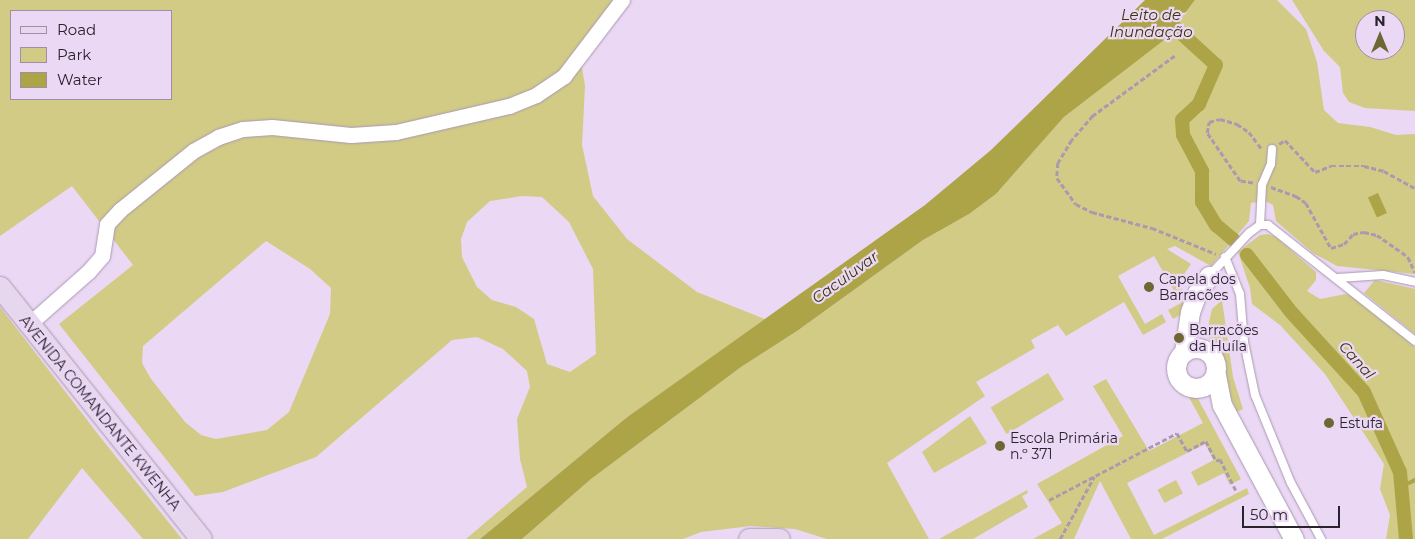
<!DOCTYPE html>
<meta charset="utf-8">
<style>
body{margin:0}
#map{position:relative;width:1415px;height:539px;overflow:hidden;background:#ebd8f4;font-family:Montserrat,sans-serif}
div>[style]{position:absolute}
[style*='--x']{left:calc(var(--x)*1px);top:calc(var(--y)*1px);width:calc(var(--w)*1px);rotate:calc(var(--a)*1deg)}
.green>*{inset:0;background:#d1cb86;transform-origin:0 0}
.water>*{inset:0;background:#ada347;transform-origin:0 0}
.stream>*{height:4px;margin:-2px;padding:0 2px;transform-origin:2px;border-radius:2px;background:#ada347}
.canal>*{height:14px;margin:-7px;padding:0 7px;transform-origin:7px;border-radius:7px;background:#ada347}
.path>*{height:2.5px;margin-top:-1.25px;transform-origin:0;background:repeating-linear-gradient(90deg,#aa9ab0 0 5px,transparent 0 7.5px)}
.roads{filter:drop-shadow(0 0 1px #aa98b2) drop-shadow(0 0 1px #aa98b2)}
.service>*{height:8px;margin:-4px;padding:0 4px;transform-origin:4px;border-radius:4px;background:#fff}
.minor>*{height:15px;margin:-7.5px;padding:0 7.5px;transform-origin:7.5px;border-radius:7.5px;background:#fff}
.tertiary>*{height:19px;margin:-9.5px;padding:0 9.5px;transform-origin:9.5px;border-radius:9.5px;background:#fff}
.tertiary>.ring{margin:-9.5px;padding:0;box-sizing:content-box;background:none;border:19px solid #fff;border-radius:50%}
.secondary>*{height:21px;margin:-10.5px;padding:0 10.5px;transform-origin:10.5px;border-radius:10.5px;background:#e7d7ee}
.dots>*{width:14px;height:14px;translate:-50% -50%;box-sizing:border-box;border:2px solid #ebd8f4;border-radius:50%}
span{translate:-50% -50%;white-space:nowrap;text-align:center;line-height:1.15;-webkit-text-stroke:4.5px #ebd8f4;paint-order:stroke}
.poi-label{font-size:14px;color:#2a222d}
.left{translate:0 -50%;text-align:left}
.street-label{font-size:14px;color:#2a222d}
.water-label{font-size:15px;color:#39350c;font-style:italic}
.legend{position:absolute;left:10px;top:10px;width:162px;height:90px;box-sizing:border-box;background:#ebd8f4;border:1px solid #9e8fa4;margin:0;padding:6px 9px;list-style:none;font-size:15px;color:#2a222d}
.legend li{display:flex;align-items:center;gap:10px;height:25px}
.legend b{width:25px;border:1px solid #9e8fa4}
.north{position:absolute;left:1355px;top:10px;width:50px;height:50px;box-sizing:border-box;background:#ebd8f4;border:1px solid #9e8fa4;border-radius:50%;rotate:0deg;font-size:14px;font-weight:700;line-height:20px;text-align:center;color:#2a222d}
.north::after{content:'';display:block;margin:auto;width:18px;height:22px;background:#6c6733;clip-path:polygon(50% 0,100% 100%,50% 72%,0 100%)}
.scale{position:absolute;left:1242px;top:506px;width:98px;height:22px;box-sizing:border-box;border:2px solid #2a222d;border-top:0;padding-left:6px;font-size:15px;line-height:18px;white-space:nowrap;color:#2a222d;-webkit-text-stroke:4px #ebd8f4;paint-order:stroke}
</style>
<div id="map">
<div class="green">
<i style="clip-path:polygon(evenodd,0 0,622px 0,580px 55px,585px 86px,582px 145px,593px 196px,627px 239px,697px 292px,767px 320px,626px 418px,480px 539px,466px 539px,527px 487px,520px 459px,517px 419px,530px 387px,527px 371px,503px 349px,477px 337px,452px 340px,316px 457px,223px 492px,195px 496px,59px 324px,133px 265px,72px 186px,0 236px,0 0,11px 11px,171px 11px,171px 99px,11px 99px,11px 11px,0 0,522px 196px,542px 197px,569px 222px,593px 269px,596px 354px,570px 372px,547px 364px,534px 319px,516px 307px,492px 300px,477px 287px,462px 257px,461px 239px,467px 222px,490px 201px,522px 196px,0 0,266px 241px,310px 269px,331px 288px,330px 314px,289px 412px,267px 430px,216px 439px,201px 435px,185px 422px,151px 379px,142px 363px,143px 346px,266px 241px)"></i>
<i style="clip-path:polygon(1195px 0,1277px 0,1306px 29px,1317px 62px,1324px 110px,1338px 123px,1370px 127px,1396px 135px,1415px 134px,1415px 274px,1337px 266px,1313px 253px,1276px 221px,1273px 205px,1265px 201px,1251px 203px,1249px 221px,1211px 266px,1175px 246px,1167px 249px,1191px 264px,1177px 285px,1186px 292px,1180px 315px,1173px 319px,1168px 310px,1181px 303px,1154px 256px,1118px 276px,1145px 324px,1162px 314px,1166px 322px,1143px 335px,1124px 302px,1066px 336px,1058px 325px,1031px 340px,1035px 348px,976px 382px,985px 396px,887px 463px,929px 539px,827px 539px,795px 529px,751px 526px,701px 532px,683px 539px,522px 539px,591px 479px,741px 367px,797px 331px,923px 240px,969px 214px,996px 194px,1064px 117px,1164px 39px)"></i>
<i style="clip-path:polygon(evenodd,1292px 0,1415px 0,1415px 111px,1365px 108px,1349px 102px,1343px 93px,1340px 67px,1324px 51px,1292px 0,1365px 20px,1395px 20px,1395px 50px,1365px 50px,1365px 20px)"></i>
<i style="clip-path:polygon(1268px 234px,1276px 237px,1316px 272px,1316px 280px,1307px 291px,1320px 299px,1346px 294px,1356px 298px,1415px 347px,1415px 539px,1386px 539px,1390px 515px,1380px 489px,1384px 464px,1325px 374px,1280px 325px,1252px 304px,1250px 288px,1238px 252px,1260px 235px)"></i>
<i style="clip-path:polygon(1375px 280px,1415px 289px,1415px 334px,1364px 293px)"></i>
<i style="clip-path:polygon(1222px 300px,1233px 377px,1243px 409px,1237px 412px,1221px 376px,1220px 361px,1213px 351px,1207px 331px,1212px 309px)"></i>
<i style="clip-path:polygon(0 307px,101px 438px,182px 539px,143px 539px,82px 468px,28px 539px,0 539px)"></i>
<i style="left:1048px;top:373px;width:31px;height:67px;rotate:59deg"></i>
<i style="clip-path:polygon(1106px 379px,1149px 451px,1203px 423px,1186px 392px,1196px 395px,1241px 479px,1230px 485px,1224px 473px,1198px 486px,1191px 472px,1214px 460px,1205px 444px,1127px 483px,1154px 535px,1247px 488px,1249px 494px,1162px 539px,1131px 539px,1100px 481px,1074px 539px,1033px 539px,1062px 523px,1037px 484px,1123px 436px,1093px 386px)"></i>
<i style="clip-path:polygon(970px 416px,987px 443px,934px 473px,922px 452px)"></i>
<i style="left:1176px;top:480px;width:15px;height:21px;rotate:62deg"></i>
<i style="clip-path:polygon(1027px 490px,1028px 493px,1022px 496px,1028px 507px,973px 539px,939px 539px)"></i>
</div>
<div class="water">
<i style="clip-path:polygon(1145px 0,1195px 0,1164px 40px,1064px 117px,996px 194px,969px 214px,923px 240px,797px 331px,741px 367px,591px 479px,522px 539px,480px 539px,626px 418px,925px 205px,991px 150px)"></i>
<i style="left:1378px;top:193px;width:22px;height:11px;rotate:66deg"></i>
</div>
<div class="stream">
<i style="--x:1409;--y:483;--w:7;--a:-27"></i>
</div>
<div class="canal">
<i style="--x:1168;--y:10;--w:13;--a:81"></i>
<i style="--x:1170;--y:23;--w:62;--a:42.4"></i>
<i style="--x:1216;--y:65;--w:43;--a:113.6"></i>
<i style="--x:1199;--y:104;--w:23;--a:137"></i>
<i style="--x:1182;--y:120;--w:15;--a:86"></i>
<i style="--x:1183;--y:135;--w:41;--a:62.2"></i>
<i style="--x:1202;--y:171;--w:31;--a:90"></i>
<i style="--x:1202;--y:202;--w:27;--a:59"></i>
<i style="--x:1216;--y:225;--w:23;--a:40"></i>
<i style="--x:1247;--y:255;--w:72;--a:52.3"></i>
<i style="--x:1291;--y:312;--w:108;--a:47.6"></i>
<i style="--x:1364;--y:392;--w:88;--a:65.8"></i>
<i style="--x:1400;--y:472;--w:67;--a:84.9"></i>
</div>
<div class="path">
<i style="--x:1175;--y:56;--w:102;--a:143.8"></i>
<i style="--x:1093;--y:116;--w:32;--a:131"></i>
<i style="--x:1072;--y:140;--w:27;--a:121"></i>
<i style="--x:1058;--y:163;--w:15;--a:94"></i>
<i style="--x:1057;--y:178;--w:32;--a:54"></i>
<i style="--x:1076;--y:204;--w:18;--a:27"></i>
<i style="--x:1092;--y:212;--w:62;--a:14.9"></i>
<i style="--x:1152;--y:228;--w:69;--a:22.1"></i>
<i style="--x:1279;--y:144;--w:7;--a:-34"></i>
<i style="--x:1285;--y:140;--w:44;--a:46.8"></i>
<i style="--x:1315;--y:172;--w:17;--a:-21"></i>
<i style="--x:1331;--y:166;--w:33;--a:0"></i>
<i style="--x:1364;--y:166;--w:21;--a:14"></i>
<i style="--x:1384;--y:171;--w:35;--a:29"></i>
<i style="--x:1253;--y:183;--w:13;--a:-171"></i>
<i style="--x:1240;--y:181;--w:58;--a:-124.5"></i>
<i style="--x:1207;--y:133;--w:11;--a:-80"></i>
<i style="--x:1209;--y:122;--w:11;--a:-15"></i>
<i style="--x:1220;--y:119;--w:18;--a:16"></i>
<i style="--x:1237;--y:124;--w:14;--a:34"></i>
<i style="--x:1249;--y:132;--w:21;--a:53"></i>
<i style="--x:1271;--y:187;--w:27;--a:20"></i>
<i style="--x:1296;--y:196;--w:12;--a:35"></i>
<i style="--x:1306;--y:203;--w:51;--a:60.9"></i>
<i style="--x:1331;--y:248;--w:14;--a:-17"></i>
<i style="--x:1344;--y:244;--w:13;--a:-48"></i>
<i style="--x:1353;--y:234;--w:11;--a:-10"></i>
<i style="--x:1364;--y:232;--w:13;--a:13"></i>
<i style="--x:1377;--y:235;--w:38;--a:35"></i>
<i style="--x:1408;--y:257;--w:17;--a:65"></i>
<i style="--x:1049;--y:500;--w:144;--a:-27.6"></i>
<i style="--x:1177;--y:433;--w:21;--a:61"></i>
<i style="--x:1187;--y:451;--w:21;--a:-28"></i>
<i style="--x:1206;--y:441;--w:22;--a:63"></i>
<i style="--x:1216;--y:461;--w:4;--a:-27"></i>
<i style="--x:1220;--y:459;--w:35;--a:63"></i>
<i style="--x:1060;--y:539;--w:71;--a:-61.3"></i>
</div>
<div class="roads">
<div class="service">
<i style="--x:1260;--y:225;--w:40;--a:-87.1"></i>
<i style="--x:1262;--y:185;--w:23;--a:-67"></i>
<i style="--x:1271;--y:164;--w:15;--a:-86"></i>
<i style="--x:1225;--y:257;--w:40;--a:68"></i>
<i style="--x:1240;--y:294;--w:48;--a:85.2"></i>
<i style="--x:1244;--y:342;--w:54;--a:78.3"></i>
<i style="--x:1255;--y:395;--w:95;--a:67.8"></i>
<i style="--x:1291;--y:483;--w:64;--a:61.8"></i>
<i style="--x:1209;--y:276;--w:59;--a:-47.1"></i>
<i style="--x:1249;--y:233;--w:14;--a:-36"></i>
<i style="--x:1260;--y:225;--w:8;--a:0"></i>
<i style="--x:1268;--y:225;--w:187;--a:38.3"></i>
<i style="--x:1338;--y:278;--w:45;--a:-3.8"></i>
<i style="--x:1383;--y:275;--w:33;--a:12"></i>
</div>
<div class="minor">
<i style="--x:28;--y:325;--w:80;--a:-41.5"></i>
<i style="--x:88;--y:272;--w:21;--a:-49"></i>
<i style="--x:102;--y:256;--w:32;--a:-81"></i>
<i style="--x:107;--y:224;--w:19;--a:-47"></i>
<i style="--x:120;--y:210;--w:94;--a:-38.9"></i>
<i style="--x:193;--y:151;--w:29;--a:-29"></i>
<i style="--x:218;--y:137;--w:26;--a:-18"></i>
<i style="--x:243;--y:129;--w:29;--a:-4"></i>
<i style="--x:272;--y:127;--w:79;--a:5.8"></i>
<i style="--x:351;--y:135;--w:45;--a:-3.8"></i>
<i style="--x:396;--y:132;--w:116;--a:-13"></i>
<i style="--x:509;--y:106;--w:29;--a:-22"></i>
<i style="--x:536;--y:95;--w:34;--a:-34"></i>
<i style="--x:564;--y:76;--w:96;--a:-52.7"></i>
</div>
<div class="tertiary">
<i class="ring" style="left:1176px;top:348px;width:21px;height:21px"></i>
<i style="--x:1184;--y:352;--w:40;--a:-81.5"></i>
<i style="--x:1190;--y:312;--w:20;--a:-70"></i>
<i style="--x:1197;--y:293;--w:21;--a:-55"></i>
<i style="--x:1216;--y:375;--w:31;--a:79"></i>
<i style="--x:1222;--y:405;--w:152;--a:61.8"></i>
</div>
<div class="secondary">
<i style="--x:0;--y:287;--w:322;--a:51.4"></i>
<i style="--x:749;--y:539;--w:30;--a:0"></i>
</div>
</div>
<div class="dots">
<i style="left:1149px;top:287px;background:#6c6733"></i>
<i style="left:1179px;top:338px;background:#6c6733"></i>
<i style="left:1329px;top:423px;background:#6c6733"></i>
<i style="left:1000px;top:446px;background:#6c6733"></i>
</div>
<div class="poi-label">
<span class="left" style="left:1159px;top:287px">Capela dos<br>Barracões</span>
<span class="left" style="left:1189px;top:338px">Barracões<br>da Huíla</span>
<span class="left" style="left:1339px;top:423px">Estufa</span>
<span class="left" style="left:1010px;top:446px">Escola Primária<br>n.º 371</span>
</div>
<div class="street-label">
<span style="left:100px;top:413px;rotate:51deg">AVENIDA COMANDANTE KWENHA</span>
</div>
<div class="water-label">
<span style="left:1151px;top:23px">Leito de<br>Inundação</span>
<span style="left:845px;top:277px;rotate:-36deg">Caculuvar</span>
<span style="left:1357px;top:360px;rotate:48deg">Canal</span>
</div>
<ul class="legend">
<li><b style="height:6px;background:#e7d7ee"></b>Road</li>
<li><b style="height:14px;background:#d1cb86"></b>Park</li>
<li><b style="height:14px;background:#ada347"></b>Water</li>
</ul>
<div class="north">N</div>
<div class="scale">50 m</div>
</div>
